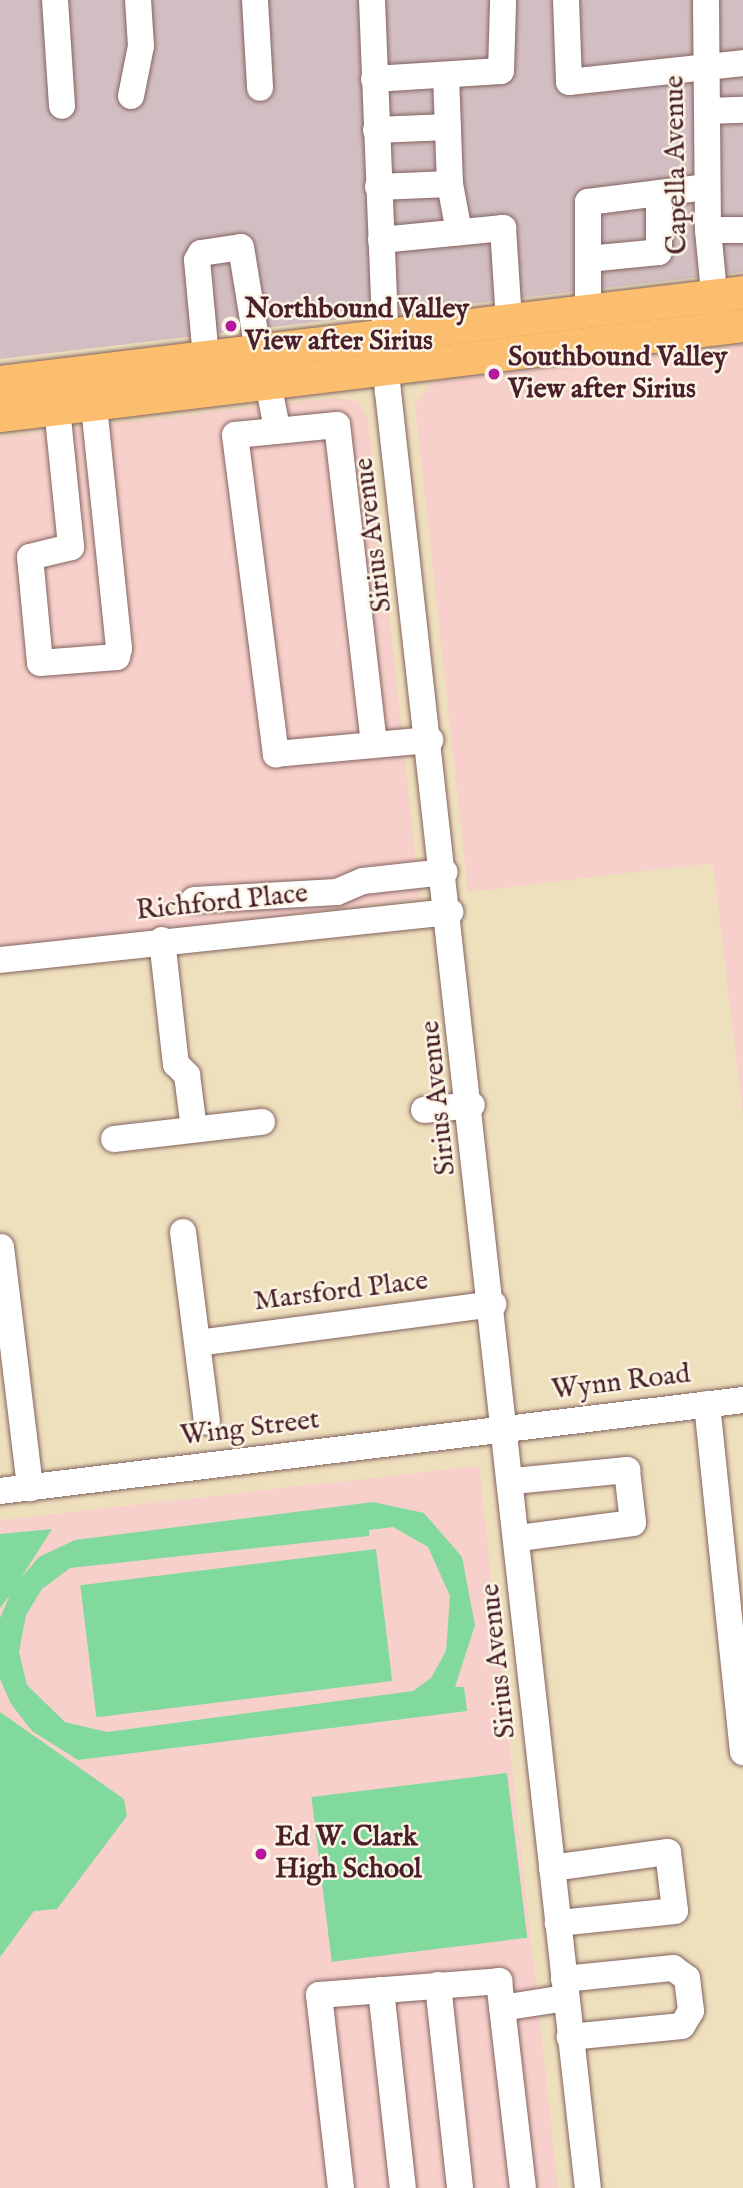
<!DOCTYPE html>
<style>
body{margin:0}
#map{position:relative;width:743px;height:2188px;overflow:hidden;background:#eedfbd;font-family:"IM FELL English",serif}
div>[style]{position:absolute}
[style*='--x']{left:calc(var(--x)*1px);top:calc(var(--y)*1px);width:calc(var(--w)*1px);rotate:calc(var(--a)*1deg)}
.built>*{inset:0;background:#f7d0cb}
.industrial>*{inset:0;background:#d2bec2}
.green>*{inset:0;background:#81d99e;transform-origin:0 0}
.roads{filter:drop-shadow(0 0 2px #83625e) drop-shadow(0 0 2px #83625e)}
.minor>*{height:26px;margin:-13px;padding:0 13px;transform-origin:13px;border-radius:13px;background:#fff}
.major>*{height:33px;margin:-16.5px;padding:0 16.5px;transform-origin:16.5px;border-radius:16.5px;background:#fabe6e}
.dots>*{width:19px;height:19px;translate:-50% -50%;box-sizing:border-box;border:4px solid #fcf5e5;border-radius:50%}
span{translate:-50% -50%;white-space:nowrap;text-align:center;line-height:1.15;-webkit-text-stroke:5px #fcf5e5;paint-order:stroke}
.street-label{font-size:28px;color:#4a1f2b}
.poi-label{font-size:28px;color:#4a1f2b;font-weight:700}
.left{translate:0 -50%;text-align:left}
</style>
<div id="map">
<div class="built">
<i style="clip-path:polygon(743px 345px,743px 1114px,713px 863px,468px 892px,415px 405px,431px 382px)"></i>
<i style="clip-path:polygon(331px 398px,357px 401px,368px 419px,420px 899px,0 949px,0 437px)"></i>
<i style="clip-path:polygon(479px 1466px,558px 2188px,0 2188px,0 1520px)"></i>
</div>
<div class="industrial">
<i style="clip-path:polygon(0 0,743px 0,743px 272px,0 359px)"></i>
</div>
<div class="green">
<i style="clip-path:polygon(evenodd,373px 1502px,424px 1513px,462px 1557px,475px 1625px,455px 1687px,464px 1687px,467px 1711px,78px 1760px,32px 1731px,11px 1704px,0 1679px,0 1618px,10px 1595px,0 1608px,0 1534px,52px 1529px,21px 1578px,39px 1557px,75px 1540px,373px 1502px,393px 1527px,428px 1547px,450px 1596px,446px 1651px,431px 1678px,413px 1691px,107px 1732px,65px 1722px,27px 1685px,19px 1652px,26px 1615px,42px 1589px,70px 1568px,369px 1536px,369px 1530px,393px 1527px)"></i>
<i style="left:376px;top:1549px;width:133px;height:298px;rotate:83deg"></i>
<i style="clip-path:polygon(0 1712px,124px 1799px,127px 1816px,57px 1909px,34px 1911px,0 1957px)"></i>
<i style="left:507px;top:1773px;width:166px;height:197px;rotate:83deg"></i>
</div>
<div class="roads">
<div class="minor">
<i style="--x:55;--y:0;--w:106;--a:86.2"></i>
<i style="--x:255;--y:0;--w:88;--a:86.7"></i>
<i style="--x:372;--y:0;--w:392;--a:87.7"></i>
<i style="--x:388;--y:392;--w:1807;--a:83.65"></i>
<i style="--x:566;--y:0;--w:82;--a:87.9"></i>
<i style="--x:569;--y:82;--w:175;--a:-6.2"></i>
<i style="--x:706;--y:0;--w:230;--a:89.5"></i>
<i style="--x:708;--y:230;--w:83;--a:84.5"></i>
<i style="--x:446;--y:75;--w:109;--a:87.9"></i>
<i style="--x:450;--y:184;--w:49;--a:79.4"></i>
<i style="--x:374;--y:79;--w:127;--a:-3.6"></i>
<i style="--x:501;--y:71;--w:69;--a:-88.3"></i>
<i style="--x:131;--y:96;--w:51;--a:-78.7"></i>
<i style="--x:141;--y:46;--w:46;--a:-93.7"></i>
<i style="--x:707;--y:111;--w:36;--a:-2"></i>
<i style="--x:376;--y:130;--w:72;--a:-2.4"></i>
<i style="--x:378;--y:187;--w:72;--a:-2.4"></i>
<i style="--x:708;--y:230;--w:35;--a:0"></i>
<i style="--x:381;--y:240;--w:123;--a:-5.6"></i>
<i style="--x:503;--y:228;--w:93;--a:86.3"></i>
<i style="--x:588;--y:259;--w:71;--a:-5.6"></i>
<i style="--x:659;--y:252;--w:59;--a:-90"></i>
<i style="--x:588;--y:311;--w:109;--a:-90"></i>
<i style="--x:588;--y:202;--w:120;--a:-7.2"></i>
<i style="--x:206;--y:357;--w:97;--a:-95.3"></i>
<i style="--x:197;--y:260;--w:8;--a:-60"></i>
<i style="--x:201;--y:253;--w:40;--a:-8.5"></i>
<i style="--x:241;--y:247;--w:105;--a:80.7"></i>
<i style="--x:268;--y:383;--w:46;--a:78.7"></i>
<i style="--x:57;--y:408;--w:140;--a:84.2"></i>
<i style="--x:71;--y:547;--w:42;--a:166.3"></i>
<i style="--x:30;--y:557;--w:106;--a:84.6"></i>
<i style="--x:40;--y:663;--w:77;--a:-4.5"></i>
<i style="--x:117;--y:657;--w:9;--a:-77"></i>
<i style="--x:119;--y:648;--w:245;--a:-95.9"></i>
<i style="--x:374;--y:744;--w:321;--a:-96.6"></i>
<i style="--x:337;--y:425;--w:102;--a:174.4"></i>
<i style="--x:235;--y:435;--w:322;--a:82.7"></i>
<i style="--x:276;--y:754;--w:155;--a:-5.2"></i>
<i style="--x:194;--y:900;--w:143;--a:-3.2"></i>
<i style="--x:337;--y:892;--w:28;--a:-23"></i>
<i style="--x:363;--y:881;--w:82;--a:-6.3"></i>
<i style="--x:162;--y:940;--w:125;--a:83.6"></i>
<i style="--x:176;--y:1064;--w:16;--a:45"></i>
<i style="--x:187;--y:1075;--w:54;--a:82.6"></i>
<i style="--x:0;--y:960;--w:453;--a:-6.1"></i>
<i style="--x:424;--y:1110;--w:48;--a:-5.9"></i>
<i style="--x:114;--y:1139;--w:149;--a:-6.6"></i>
<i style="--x:183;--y:1232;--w:191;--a:82.8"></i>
<i style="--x:1;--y:1247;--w:243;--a:83.1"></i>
<i style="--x:198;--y:1343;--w:298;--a:-7.5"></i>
<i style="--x:707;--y:1404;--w:350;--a:84.1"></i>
<i style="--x:513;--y:1481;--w:115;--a:-5.5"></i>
<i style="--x:627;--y:1470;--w:53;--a:83.5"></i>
<i style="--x:633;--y:1523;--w:115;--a:172.5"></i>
<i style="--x:0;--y:1491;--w:749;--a:-6.98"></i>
<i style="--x:552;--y:1868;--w:117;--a:-7.9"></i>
<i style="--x:668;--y:1852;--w:59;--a:83.2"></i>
<i style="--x:675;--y:1911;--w:118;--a:174.1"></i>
<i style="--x:564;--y:1979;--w:110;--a:-5.8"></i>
<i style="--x:673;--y:1968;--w:17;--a:36"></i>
<i style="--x:687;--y:1978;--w:33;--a:83"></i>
<i style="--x:691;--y:2011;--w:17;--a:121"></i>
<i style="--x:682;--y:2026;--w:113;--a:174.4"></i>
<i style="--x:438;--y:1985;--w:204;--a:83.8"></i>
<i style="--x:381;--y:1990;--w:199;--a:83.7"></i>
<i style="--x:502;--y:2008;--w:65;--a:-8.9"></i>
<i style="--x:341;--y:2188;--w:194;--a:-96.5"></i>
<i style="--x:319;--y:1995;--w:181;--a:-4.4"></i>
<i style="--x:499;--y:1981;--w:208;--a:83.4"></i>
</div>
<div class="major">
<i style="--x:0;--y:382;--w:748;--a:-6.91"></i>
<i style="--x:0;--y:415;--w:748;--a:-6.91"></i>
</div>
</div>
<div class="dots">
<i style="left:231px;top:326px;background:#b5179e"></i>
<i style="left:494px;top:374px;background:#b5179e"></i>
<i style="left:261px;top:1854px;background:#b5179e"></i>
</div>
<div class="street-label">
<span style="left:677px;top:165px;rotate:-91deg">Capella Avenue</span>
<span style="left:374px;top:535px;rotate:-97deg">Sirius Avenue</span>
<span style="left:222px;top:903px;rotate:-6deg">Richford Place</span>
<span style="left:439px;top:1098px;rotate:-96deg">Sirius Avenue</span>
<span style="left:341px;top:1292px;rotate:-7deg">Marsford Place</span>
<span style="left:621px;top:1383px;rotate:-7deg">Wynn Road</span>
<span style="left:250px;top:1429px;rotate:-7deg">Wing Street</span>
<span style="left:499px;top:1661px;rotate:-96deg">Sirius Avenue</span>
</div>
<div class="poi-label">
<span class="left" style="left:245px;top:326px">Northbound Valley<br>View after Sirius</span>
<span class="left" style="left:508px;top:374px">Southbound Valley<br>View after Sirius</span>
<span class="left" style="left:275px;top:1854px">Ed W. Clark<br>High School</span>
</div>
</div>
